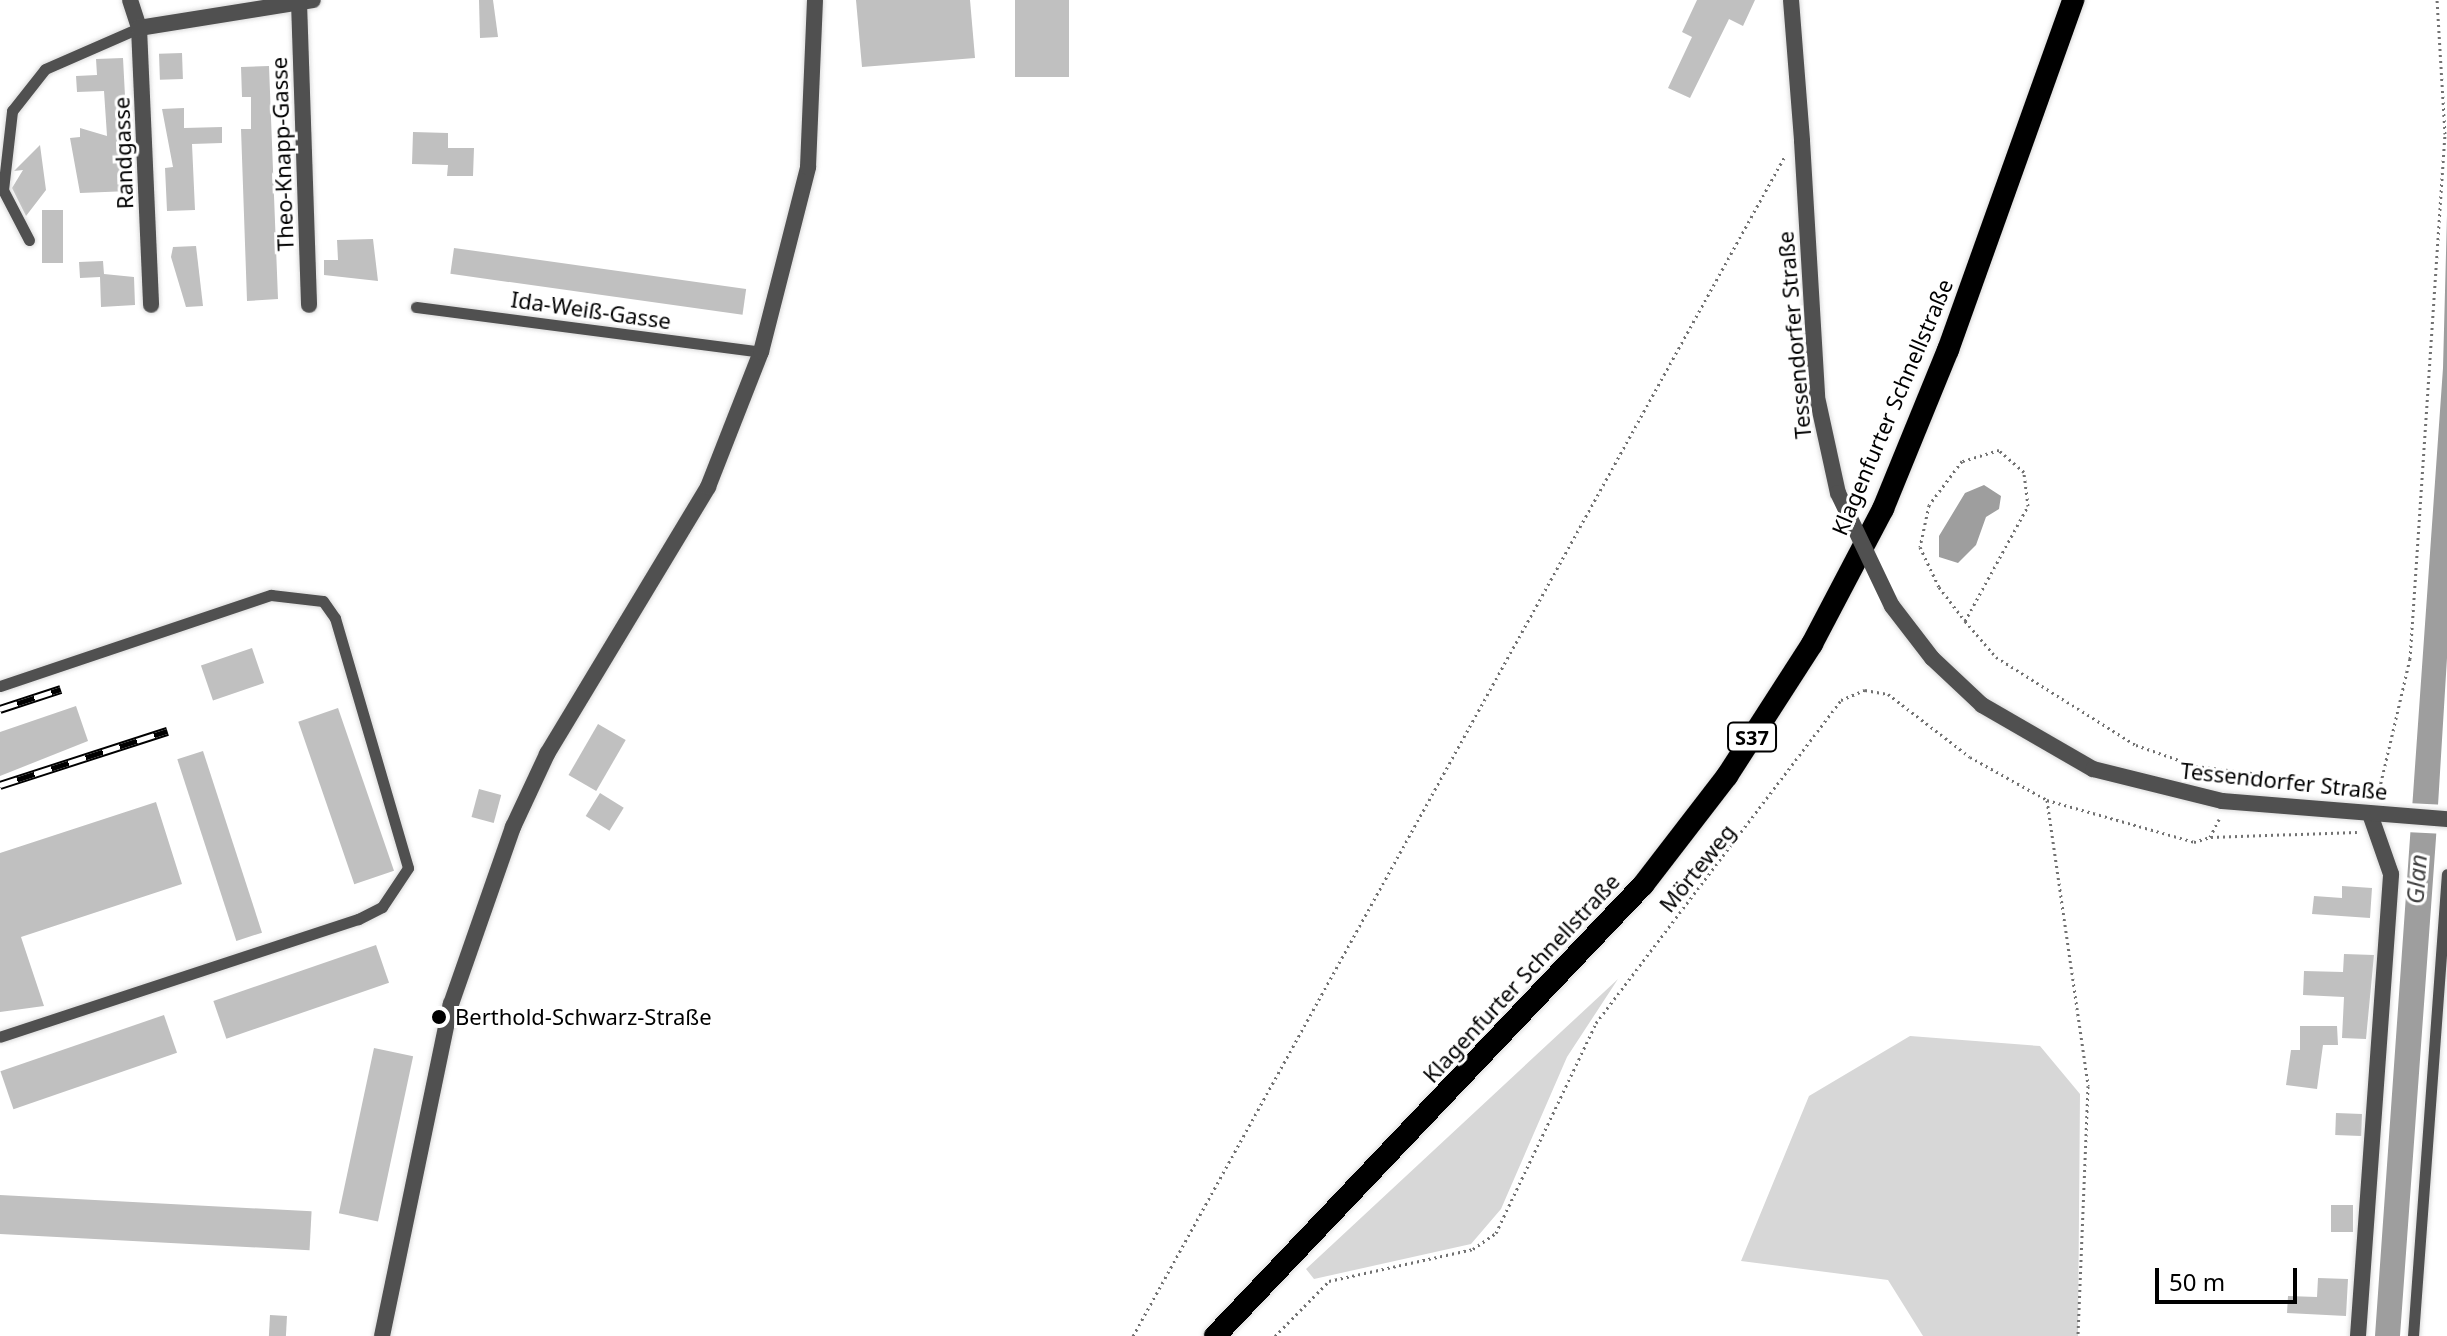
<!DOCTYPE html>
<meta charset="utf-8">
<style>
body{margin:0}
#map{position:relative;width:2447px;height:1336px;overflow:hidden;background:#fff;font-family:"Noto Sans",sans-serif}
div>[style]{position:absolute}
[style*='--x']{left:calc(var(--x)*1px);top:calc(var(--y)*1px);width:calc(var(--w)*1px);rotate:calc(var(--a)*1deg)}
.green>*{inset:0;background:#d7d7d7}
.water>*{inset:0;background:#9e9e9e}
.pier>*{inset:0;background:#fff;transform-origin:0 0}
.building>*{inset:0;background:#c0c0c0;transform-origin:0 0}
.path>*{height:3px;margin-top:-1.5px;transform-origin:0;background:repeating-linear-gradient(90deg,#727272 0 2px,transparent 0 6px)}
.roads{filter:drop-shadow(0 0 2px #dbdbdb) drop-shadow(0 0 2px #dbdbdb)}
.service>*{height:11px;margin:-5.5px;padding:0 5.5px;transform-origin:5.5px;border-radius:5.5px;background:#505050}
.minor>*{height:16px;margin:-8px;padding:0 8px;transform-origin:8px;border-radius:8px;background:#505050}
.tertiary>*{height:16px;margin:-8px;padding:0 8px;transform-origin:8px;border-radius:8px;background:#505050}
.trunk>*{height:22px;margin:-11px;padding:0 11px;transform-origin:11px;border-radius:11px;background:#000}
.rail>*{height:9px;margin-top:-4.5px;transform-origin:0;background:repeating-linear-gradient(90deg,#fff 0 18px,#000 0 36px);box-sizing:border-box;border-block:2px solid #000}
.tertiary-bridge>*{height:16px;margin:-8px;padding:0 8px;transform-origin:8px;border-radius:8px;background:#505050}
.dots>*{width:22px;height:22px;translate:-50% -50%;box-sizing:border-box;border:4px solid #fff;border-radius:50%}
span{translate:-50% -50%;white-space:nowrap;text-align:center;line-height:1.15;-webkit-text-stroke:6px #fff;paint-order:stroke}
.shield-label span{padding:2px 6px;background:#fff;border:2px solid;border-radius:6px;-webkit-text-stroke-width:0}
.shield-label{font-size:20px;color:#000;font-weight:700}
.street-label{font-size:22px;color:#000}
.poi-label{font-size:22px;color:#000}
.left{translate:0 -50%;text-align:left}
.water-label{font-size:24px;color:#3f3f3f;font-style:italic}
.scale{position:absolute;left:2155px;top:1268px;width:142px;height:36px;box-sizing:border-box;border:4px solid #000;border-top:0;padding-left:10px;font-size:24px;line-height:28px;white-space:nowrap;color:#000;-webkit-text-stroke:6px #fff;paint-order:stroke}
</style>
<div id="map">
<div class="green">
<i style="clip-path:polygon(1618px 979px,1567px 1057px,1501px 1209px,1471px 1244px,1314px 1279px,1306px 1269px)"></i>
<i style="clip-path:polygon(1910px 1036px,2040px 1046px,2080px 1094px,2078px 1336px,1923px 1336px,1888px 1280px,1741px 1261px,1809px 1096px)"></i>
</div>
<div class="water">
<i style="clip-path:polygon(2447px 215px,2447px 658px,2436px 838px,2400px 1336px,2375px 1336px,2443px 368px)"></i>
<i style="clip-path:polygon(1984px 485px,2001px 496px,1999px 509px,1986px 517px,1976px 545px,1958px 563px,1939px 557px,1939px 536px,1965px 493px)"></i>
</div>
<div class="pier">
<i style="left:2407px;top:803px;width:35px;height:29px;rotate:3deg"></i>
</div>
<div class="building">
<i style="clip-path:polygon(479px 0,493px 0,498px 37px,480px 38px)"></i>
<i style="clip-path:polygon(856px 0,970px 0,975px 58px,862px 67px)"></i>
<i style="left:1015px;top:0;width:54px;height:77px"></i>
<i style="clip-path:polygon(1697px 0,1755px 0,1743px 26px,1729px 19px,1690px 98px,1668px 88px,1692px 37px,1682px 32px)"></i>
<i style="left:182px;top:53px;width:26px;height:23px;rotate:88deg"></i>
<i style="clip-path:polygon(123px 58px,130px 191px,80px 193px,70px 138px,80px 137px,80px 128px,107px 136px,104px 91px,77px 92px,76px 76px,97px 75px,96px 59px)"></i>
<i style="clip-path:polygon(269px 66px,278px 299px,247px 301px,241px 129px,251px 129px,251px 97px,242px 97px,241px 67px)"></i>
<i style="clip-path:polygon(184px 108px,184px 128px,222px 127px,222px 143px,192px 144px,195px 210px,167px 211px,165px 168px,173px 167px,162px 109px)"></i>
<i style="clip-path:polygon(413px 132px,448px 133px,448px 148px,474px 148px,473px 176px,447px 176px,448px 165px,412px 164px)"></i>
<i style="clip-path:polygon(40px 145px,46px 190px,26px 216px,12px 188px,23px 170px,14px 171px)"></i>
<i style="left:42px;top:210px;width:21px;height:53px"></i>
<i style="clip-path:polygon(373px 239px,378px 281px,324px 275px,324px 260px,338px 260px,337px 240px)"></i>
<i style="clip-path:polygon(196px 246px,203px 306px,186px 307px,171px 257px,173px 247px)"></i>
<i style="left:454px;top:248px;width:295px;height:26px;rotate:8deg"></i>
<i style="clip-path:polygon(103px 261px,104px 274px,134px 277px,135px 305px,101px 307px,100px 277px,80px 278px,79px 262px)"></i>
<i style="left:252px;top:648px;width:37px;height:54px;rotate:71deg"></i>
<i style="clip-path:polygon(76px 706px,88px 741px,0 776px,0 732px)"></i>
<i style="left:338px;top:708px;width:172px;height:42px;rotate:71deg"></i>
<i style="left:598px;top:724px;width:32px;height:59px;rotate:30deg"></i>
<i style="left:203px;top:751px;width:191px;height:27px;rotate:72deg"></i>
<i style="left:479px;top:789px;width:23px;height:29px;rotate:15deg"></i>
<i style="left:600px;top:793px;width:28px;height:27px;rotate:32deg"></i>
<i style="clip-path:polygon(156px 802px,182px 884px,21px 937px,44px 1006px,0 1012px,0 853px)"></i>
<i style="clip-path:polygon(2342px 886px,2372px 888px,2370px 918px,2312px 914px,2314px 896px,2342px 898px)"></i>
<i style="left:376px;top:945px;width:40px;height:172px;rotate:71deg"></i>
<i style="clip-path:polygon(2344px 954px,2374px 955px,2366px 1039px,2342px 1038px,2344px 997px,2303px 995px,2304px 971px,2343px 972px)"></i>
<i style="left:164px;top:1015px;width:40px;height:173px;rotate:71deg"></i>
<i style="clip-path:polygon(2300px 1026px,2337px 1026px,2338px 1045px,2323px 1045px,2317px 1089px,2286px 1085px,2291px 1050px,2300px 1050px)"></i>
<i style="left:374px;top:1048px;width:40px;height:169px;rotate:12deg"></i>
<i style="left:2336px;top:1113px;width:26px;height:22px;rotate:2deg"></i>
<i style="left:0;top:1195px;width:312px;height:39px;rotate:3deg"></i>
<i style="left:2331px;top:1205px;width:22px;height:27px"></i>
<i style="clip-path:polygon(2318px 1278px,2348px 1279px,2346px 1316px,2287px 1313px,2288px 1296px,2317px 1297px)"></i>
<i style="left:270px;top:1315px;width:17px;height:21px;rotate:3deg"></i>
</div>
<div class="path">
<i style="--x:1965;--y:621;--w:131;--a:-61.3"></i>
<i style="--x:2028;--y:506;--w:34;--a:-97"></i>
<i style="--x:2024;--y:472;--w:33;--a:-139"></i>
<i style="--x:1999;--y:450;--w:39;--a:163"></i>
<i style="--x:1962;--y:461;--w:55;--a:126.9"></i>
<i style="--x:1929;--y:505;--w:43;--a:102.1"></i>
<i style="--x:1920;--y:547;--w:44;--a:64.6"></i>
<i style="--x:1939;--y:587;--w:43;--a:52.6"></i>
<i style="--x:1965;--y:621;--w:48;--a:49.3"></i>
<i style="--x:1996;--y:657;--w:165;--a:32.2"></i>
<i style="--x:2136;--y:745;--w:64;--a:19.3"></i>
<i style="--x:2196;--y:766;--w:185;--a:7.1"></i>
<i style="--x:2378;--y:795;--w:140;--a:-76.8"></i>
<i style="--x:2410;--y:659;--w:526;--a:-86.19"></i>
<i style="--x:2445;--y:134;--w:134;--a:-93.4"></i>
<i style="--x:2047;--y:800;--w:289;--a:81.8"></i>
<i style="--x:2088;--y:1086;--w:250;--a:92.3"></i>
<i style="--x:2211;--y:837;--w:146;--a:-2"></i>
<i style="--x:1133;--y:1336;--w:1348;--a:-61.08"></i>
<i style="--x:1275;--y:1336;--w:77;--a:-45.5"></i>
<i style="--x:1329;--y:1281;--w:148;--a:-12.5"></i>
<i style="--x:1473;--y:1249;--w:28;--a:-35"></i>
<i style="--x:1496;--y:1233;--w:233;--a:-64.5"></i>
<i style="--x:1596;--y:1023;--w:405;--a:-52.8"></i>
<i style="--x:1841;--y:700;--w:26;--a:-23"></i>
<i style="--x:1865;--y:690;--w:23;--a:10"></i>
<i style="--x:1888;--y:694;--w:103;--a:37.5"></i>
<i style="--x:1970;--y:757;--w:88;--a:29.2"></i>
<i style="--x:2047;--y:800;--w:153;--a:15.9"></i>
<i style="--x:2194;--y:842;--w:17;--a:-17"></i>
<i style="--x:2210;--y:837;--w:20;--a:-63"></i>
</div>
<div class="roads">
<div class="service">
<i style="--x:29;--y:240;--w:56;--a:-117.5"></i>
<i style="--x:3;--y:190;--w:80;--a:-83.5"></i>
<i style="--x:12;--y:111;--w:53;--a:-51.8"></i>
<i style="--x:45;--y:69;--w:103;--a:-23.6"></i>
<i style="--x:416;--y:307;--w:348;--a:7.4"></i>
<i style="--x:0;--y:686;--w:286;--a:-18.6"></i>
<i style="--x:271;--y:595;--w:52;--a:6.6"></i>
<i style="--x:323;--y:601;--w:21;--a:55"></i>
<i style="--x:335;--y:618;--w:260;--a:73.7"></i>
<i style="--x:408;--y:868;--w:47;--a:123.7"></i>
<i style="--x:382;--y:907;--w:27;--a:153"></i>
<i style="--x:358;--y:919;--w:377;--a:161.8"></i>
<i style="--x:2413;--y:1336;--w:463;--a:-85.8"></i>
</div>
<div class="minor">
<i style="--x:130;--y:0;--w:29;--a:72"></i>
<i style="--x:139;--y:28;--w:277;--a:87.5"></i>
<i style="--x:1791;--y:0;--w:141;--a:85.5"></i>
<i style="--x:299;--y:2;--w:303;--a:88.1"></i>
<i style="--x:139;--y:28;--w:176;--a:-9.1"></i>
<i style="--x:382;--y:1336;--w:339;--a:-78.3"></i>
<i style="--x:451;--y:1004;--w:188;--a:-70.7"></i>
<i style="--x:513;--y:827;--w:81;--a:-65"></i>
<i style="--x:547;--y:754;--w:312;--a:-58.9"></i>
<i style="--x:708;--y:487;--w:145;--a:-68.6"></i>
<i style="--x:761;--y:352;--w:191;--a:-75.7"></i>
<i style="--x:808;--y:167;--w:167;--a:-87.6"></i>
<i style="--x:2358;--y:1336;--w:463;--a:-85.9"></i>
<i style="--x:2391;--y:874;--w:64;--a:-109.3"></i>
</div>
<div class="tertiary">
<i style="--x:1802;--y:141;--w:256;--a:86.6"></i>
<i style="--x:1817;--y:397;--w:98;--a:77.7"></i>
<i style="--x:1892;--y:606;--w:66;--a:52.4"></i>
<i style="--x:1932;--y:658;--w:69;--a:43.2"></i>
<i style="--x:1982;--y:705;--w:128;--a:30"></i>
<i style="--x:2093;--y:769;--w:133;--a:13.9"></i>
<i style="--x:2222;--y:801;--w:226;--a:4.6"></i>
</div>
<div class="trunk">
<i style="--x:1215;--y:1336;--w:622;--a:-46.5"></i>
<i style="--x:1643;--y:885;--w:138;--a:-52.4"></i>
<i style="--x:1727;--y:776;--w:157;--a:-57.2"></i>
<i style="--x:1812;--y:644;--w:153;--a:-62.3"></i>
<i style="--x:1883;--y:509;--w:172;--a:-67.8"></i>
<i style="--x:1948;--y:350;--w:372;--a:-70.3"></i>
</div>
</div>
<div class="rail">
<i style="--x:0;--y:709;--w:64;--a:-18.2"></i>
<i style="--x:0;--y:785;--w:176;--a:-17.9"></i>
</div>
<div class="tertiary-bridge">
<i style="--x:1838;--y:493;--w:125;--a:64.5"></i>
</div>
<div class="dots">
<i style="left:439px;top:1017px;background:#000"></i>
</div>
<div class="shield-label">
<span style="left:1752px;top:737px">S37</span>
</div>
<div class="street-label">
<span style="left:123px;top:153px;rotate:-92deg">Randgasse</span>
<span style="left:282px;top:154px;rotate:-92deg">Theo-Knapp-Gasse</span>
<span style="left:591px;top:310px;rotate:8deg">Ida-Weiß-Gasse</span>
<span style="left:1794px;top:335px;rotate:-95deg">Tessendorfer Straße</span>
<span style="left:1892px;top:407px;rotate:-67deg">Klagenfurter Schnellstraße</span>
<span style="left:2284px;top:781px;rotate:6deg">Tessendorfer Straße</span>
<span style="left:1697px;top:868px;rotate:-51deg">Mörteweg</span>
<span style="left:1521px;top:978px;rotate:-47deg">Klagenfurter Schnellstraße</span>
</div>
<div class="poi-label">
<span class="left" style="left:455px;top:1017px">Berthold-Schwarz-Straße</span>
</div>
<div class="water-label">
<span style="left:2416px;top:879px;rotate:-86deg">Glan</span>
</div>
<div class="scale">50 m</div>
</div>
